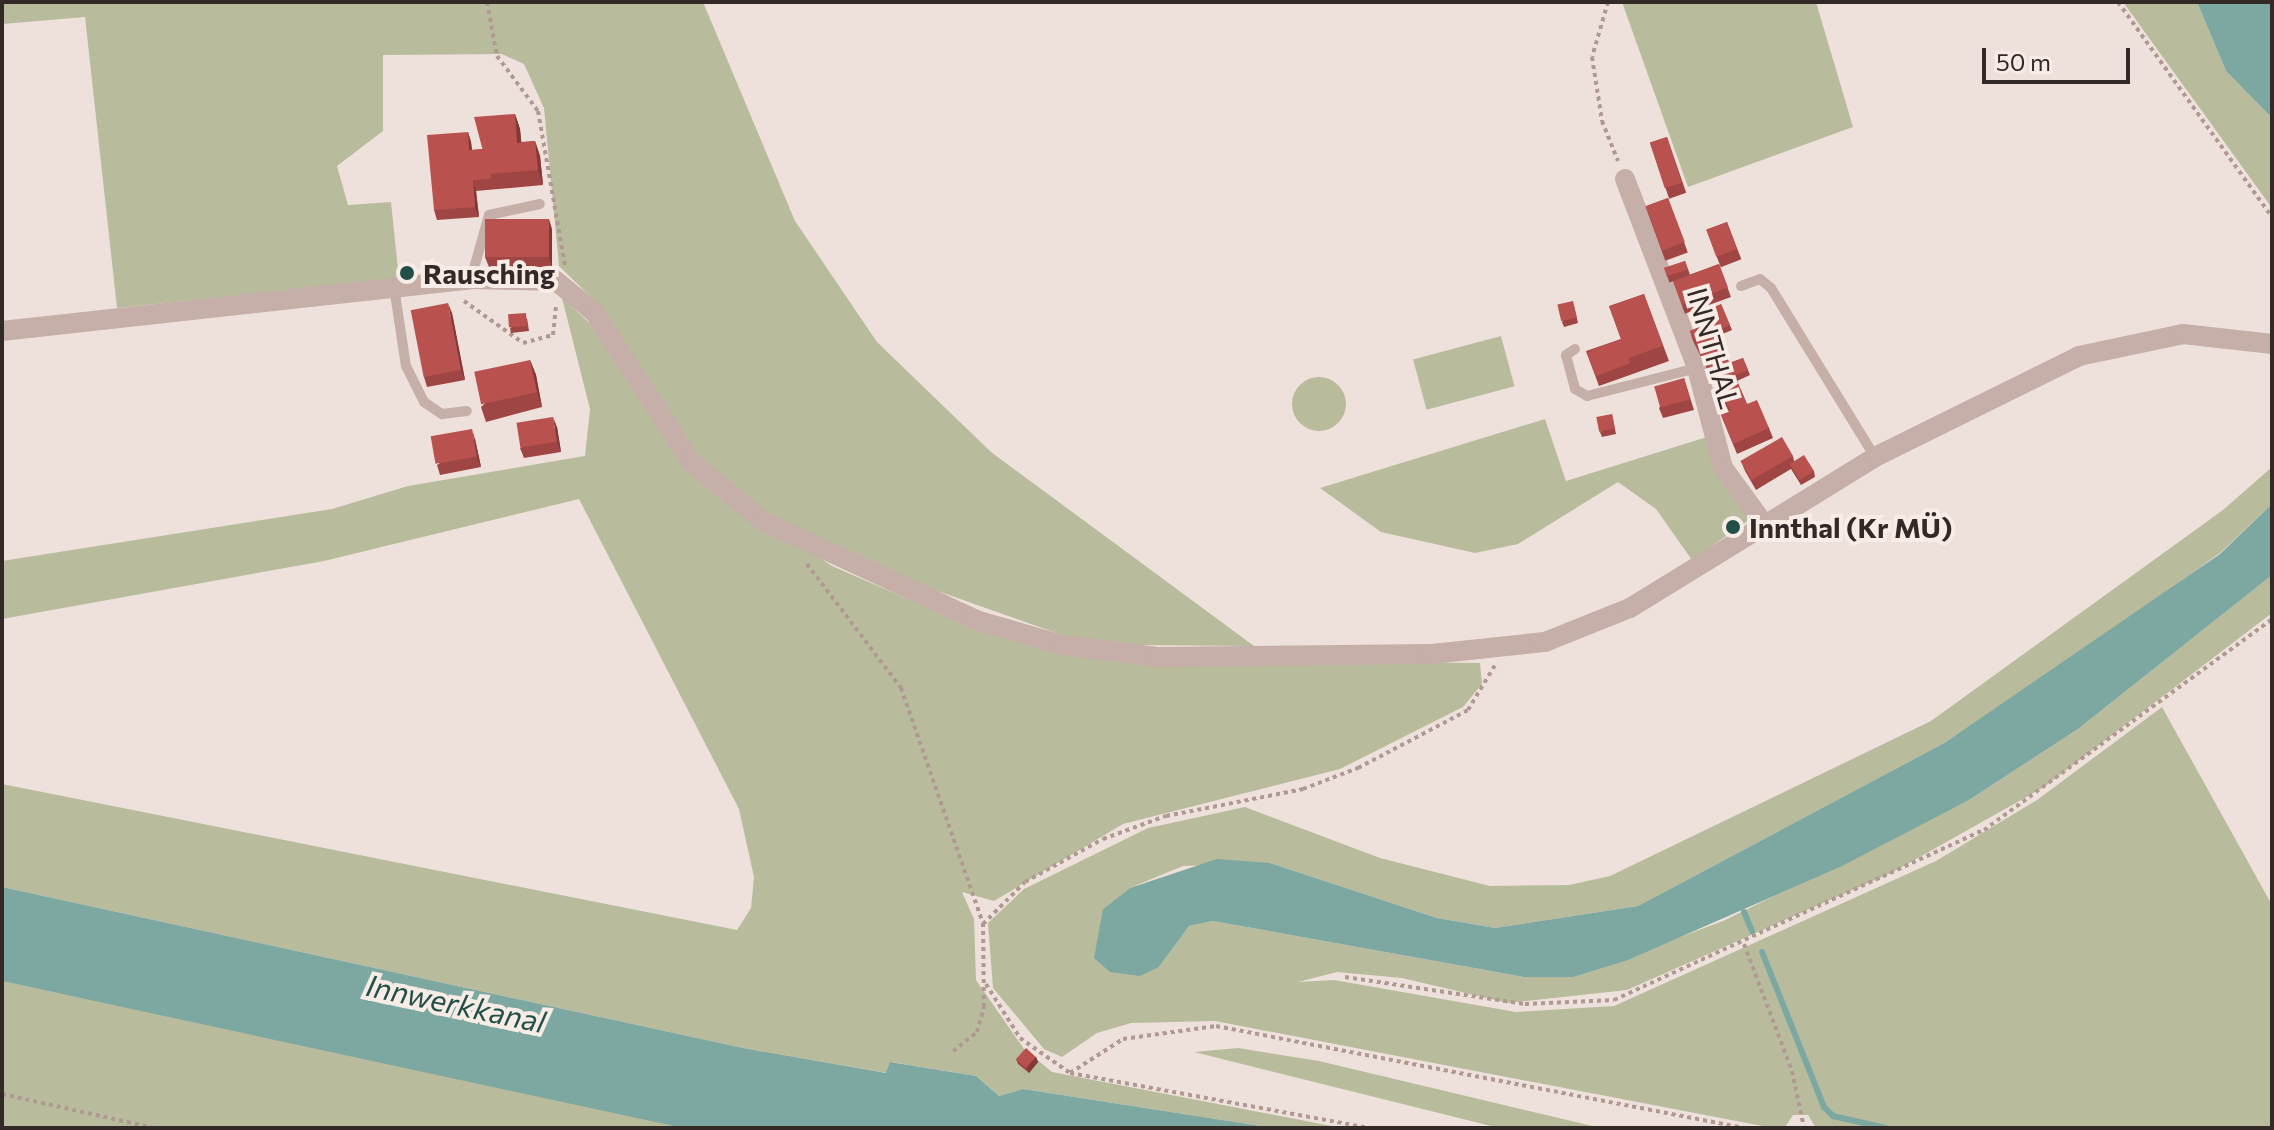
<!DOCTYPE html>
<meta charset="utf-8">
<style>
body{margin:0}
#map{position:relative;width:2274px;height:1130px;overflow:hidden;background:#eee1db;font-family:Commissioner,sans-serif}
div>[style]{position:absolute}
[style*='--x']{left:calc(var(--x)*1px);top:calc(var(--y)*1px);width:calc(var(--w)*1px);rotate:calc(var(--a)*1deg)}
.green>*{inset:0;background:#b8bc9c;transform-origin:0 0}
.round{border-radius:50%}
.water>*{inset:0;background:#7da8a1}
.stream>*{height:6px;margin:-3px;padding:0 3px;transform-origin:3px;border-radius:3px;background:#7da8a1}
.path>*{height:4px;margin-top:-2px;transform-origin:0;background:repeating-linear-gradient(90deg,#b19993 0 4px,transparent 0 8px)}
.lane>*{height:10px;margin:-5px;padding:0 5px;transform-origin:5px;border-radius:5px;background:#c5afa8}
.street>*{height:20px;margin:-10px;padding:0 10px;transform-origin:10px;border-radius:10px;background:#c5afa8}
.wall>*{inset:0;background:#9f4644;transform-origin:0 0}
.shaded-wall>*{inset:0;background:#823937}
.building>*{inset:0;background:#b9514f;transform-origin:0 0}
.dots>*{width:22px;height:22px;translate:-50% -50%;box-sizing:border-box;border:4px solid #f7ece6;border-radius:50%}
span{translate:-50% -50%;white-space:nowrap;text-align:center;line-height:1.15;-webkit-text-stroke:8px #f7ece6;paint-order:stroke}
.poi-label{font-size:28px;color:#332927;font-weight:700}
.left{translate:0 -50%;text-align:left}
.street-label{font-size:28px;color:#332927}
.water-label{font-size:30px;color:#225049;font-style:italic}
.frame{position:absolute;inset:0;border:4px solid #332927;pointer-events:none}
.scale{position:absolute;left:1982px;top:48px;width:148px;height:36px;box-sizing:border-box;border:4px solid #332927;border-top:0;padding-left:10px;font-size:24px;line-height:28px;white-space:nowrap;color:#332927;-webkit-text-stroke:6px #f7ece6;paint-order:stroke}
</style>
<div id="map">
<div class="green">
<i style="clip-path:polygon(2px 2px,703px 2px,795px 221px,877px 342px,991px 452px,1254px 646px,1128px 645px,1062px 635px,898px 577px,761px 511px,697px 455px,604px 310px,559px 266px,544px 108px,524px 64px,502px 54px,383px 55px,383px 131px,337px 166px,348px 205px,391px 202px,399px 279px,117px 308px,85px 17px,2px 24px)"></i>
<i style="clip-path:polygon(1622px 2px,1816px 2px,1853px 127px,1688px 187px)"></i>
<i style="clip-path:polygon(2123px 2px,2197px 2px,2226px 71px,2272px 118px,2272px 208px)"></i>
<i style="clip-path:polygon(562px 298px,595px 328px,688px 471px,832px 566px,940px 613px,1100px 660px,1480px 663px,1482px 684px,1463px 707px,1340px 769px,1123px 824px,994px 901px,962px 892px,974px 919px,976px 980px,1024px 1049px,1052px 1072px,1342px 1128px,1274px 1128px,1023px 1089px,999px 1096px,976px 1076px,891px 1062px,887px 1073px,743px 1048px,2px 887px,2px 784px,737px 930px,751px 908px,754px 877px,739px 809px,579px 499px,324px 561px,2px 619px,2px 561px,332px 509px,408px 486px,585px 456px,590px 409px)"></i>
<i style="left:1501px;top:336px;width:52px;height:91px;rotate:75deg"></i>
<i class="round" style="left:1292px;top:377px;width:54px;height:54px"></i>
<i style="clip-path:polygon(1545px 419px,1566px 481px,1707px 437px,1749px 520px,1692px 560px,1656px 509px,1618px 482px,1518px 544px,1475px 553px,1381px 532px,1320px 488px)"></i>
<i style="clip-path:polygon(2272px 467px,2272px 504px,2220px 553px,2050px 675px,1946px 742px,1638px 906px,1495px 928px,1437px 918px,1270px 863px,1183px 866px,1130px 888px,1103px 909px,1159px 967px,1189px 926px,1213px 921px,1524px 977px,1573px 977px,1723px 921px,1969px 800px,2078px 729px,2272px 575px,2272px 613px,2044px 787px,1893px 872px,1627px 990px,1508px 1003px,1402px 978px,1337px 972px,1298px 982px,1334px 980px,1516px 1012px,1614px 1006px,1936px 861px,2037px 800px,2162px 707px,2272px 905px,2272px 1128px,1816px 1128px,1808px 1115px,1793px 1115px,1785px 1127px,1773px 1128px,1215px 1021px,1131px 1023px,1097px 1033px,1062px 1057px,1044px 1049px,993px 988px,988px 923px,1024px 889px,1148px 828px,1245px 807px,1380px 858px,1490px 886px,1569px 885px,1610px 876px,1931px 721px,2223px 510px)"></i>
<i style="clip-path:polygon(2px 981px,594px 1106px,683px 1128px,2px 1128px)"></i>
<i style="clip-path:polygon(1238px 1048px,1319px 1061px,1601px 1128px,1499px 1128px,1194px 1052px)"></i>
</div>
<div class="water">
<i style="clip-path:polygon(2197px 2px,2272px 2px,2272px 118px,2226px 71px)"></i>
<i style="clip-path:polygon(2272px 504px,2272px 575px,2078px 729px,1969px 800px,1842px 866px,1628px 960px,1573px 977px,1524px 977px,1213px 921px,1189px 926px,1159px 967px,1140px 976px,1110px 972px,1094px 958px,1103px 909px,1130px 888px,1217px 859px,1270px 863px,1437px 918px,1495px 928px,1638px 906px,1946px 742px,2220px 554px)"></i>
<i style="clip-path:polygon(2px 887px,743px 1048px,886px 1073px,890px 1062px,976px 1076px,999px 1096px,1023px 1089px,1274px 1128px,683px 1128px,2px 981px)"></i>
</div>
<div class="stream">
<i style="--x:1744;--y:912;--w:21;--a:67"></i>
<i style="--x:1762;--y:952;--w:167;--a:68.2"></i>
<i style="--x:1824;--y:1107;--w:13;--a:45"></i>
<i style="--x:1833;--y:1116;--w:54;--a:12.8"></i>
</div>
<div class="path">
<i style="--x:487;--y:2;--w:55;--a:79.5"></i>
<i style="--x:497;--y:56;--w:69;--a:53.3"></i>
<i style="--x:538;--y:111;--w:157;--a:80.1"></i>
<i style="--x:1608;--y:2;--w:57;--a:106.2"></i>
<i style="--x:1592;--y:57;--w:65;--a:81.1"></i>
<i style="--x:1602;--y:121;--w:43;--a:68.2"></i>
<i style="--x:2118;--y:2;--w:264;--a:54.4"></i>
<i style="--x:464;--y:301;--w:72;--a:35.4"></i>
<i style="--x:523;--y:343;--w:31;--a:-15"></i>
<i style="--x:553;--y:335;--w:28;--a:-84"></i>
<i style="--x:807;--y:564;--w:156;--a:52.8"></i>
<i style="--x:901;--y:688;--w:250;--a:70.8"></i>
<i style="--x:1744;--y:944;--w:136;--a:69.3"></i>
<i style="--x:1792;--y:1071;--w:58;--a:78.1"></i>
<i style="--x:1345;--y:977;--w:182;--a:8.5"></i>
<i style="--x:1525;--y:1004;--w:89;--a:-2.6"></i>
<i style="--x:1614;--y:1000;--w:407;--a:-24.7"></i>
<i style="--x:1984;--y:830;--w:357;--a:-36.2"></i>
<i style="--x:986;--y:984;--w:64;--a:57.8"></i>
<i style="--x:1020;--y:1038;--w:61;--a:35"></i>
<i style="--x:1070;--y:1073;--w:304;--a:10.4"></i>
<i style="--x:953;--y:1051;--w:31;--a:-38"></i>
<i style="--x:977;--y:1032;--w:26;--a:-74"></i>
<i style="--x:984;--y:1007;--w:83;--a:-90.7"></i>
<i style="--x:983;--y:924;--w:59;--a:-45"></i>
<i style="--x:1025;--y:882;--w:89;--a:-28.9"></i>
<i style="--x:1103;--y:839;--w:67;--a:-20.1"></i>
<i style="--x:1166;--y:816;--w:140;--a:-11.1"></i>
<i style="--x:1303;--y:789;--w:59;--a:-20.9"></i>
<i style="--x:1358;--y:768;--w:124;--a:-27.8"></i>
<i style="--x:1468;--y:710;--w:52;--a:-59"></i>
<i style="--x:1070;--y:1073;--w:63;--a:-32.7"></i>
<i style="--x:1123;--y:1039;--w:94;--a:-8"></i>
<i style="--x:1216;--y:1026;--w:538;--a:10.93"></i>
<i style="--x:2;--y:1094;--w:156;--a:12.6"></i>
</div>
<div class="lane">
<i style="--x:471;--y:279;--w:66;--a:-74.3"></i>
<i style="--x:489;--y:215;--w:52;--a:-12.2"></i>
<i style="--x:1741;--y:286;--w:20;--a:-20"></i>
<i style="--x:1760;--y:279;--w:14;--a:39"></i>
<i style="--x:1771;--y:288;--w:198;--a:58.4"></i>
<i style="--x:394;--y:287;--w:80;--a:81.4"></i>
<i style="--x:406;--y:366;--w:40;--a:63.4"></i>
<i style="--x:424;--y:402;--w:22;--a:34"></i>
<i style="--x:442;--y:414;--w:25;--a:-7"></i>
<i style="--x:1575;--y:349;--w:11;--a:146"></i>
<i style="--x:1566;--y:355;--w:35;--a:75"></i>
<i style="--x:1575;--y:389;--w:14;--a:30"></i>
<i style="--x:1587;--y:396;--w:114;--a:-14.3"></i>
</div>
<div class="street">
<i style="--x:1625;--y:179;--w:202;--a:69.1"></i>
<i style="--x:1697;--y:368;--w:103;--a:75.4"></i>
<i style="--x:1723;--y:468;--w:69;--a:53.8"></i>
<i style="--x:2;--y:331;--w:472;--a:-6.3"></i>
<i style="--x:471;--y:279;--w:85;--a:1.3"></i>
<i style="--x:556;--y:281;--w:50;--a:39.4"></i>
<i style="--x:595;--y:313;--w:177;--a:57.2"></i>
<i style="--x:691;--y:462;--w:93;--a:39.3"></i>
<i style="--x:763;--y:521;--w:235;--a:24.9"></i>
<i style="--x:976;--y:620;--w:90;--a:16.2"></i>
<i style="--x:1062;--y:645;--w:96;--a:7.2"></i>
<i style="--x:1157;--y:657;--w:275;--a:-0.6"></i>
<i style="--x:1432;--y:654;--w:114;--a:-6.1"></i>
<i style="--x:1545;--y:642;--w:92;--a:-21.8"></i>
<i style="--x:1630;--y:608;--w:288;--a:-31.6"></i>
<i style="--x:1875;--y:457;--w:228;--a:-26.3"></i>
<i style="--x:2079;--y:356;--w:106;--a:-11.9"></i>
<i style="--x:2183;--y:334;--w:90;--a:6.4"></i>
</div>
<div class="wall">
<i style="clip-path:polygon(515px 114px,520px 129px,521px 142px,535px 141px,540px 156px,543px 185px,476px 191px,479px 217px,437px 220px,434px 210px,468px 132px,471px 142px,472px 150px,483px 149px)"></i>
<i style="left:1667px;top:137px;width:59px;height:18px;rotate:71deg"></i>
<i style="left:1668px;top:198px;width:58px;height:24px;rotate:70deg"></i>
<i style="left:1727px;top:222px;width:40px;height:22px;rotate:69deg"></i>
<i style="clip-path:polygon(552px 229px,552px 267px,489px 267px,485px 257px)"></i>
<i style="left:1685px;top:261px;width:15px;height:22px;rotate:70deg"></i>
<i style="left:1719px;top:264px;width:35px;height:49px;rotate:70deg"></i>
<i style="clip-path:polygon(1644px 294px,1669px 361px,1599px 386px,1586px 351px,1621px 339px,1609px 306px)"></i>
<i style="clip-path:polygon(1721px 304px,1732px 330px,1718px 336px,1729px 363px,1743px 358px,1750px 375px,1737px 381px,1747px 404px,1769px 428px,1773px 438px,1737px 454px,1721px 415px,1729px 412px,1693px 341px,1690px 331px,1711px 322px)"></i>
<i style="clip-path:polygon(1574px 306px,1578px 323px,1564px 327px,1562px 322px)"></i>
<i style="clip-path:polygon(452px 313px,465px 380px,427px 387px,424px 377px)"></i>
<i style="clip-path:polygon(527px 318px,529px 331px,511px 333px,510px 328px)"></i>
<i style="clip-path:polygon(530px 360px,536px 375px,542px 407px,486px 422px,481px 407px)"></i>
<i style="clip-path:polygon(1684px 378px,1694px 410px,1663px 418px,1659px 408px)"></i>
<i style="clip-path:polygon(1612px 414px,1616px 434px,1602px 437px,1600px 432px)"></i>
<i style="clip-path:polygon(557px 427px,561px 452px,524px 458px,520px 448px)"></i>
<i style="clip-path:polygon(475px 439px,481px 467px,440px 475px,437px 465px)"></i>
<i style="clip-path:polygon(1793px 456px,1794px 461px,1814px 471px,1815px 477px,1801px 485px,1791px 469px,1756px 490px,1745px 471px,1741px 461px)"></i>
<i style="clip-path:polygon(1036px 1057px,1038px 1062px,1029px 1073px,1018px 1064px,1016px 1059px)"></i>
</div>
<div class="shaded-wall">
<i style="clip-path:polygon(515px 114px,520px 129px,523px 158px,517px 143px)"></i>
<i style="clip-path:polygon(468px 132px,471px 142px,473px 160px,469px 150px)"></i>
<i style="clip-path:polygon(535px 141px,540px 156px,543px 185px,538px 170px)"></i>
<i style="clip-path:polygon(473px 180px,476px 191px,479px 217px,475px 207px)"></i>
<i style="clip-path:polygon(549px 219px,552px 229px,552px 267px,549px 257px)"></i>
<i style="clip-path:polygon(448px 303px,452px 313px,465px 380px,461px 370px)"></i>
<i style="clip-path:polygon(530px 360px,536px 375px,542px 407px,537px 392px)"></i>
<i style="clip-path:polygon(553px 417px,557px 427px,561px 452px,557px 442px)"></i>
<i style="clip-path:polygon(472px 429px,475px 439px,481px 467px,477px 457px)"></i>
<i style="clip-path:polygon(1036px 1057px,1038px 1062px,1029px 1073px,1027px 1068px)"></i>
</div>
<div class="building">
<i style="clip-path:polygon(515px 114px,517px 143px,535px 141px,538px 170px,489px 174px,474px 117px)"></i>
<i style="clip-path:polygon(468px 132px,469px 150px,483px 149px,491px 179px,473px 180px,475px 207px,434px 210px,427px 135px)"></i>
<i style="left:1667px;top:137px;width:48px;height:18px;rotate:72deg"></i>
<i style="left:1668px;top:198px;width:47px;height:24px;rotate:69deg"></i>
<i style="left:485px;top:219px;width:64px;height:38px"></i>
<i style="left:1727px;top:222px;width:29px;height:22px;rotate:70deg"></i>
<i style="left:1685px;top:261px;width:9px;height:22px;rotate:72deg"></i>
<i style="left:1719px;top:264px;width:25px;height:49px;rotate:69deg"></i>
<i style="left:1644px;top:294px;width:55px;height:37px;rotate:70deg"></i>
<i style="left:1573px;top:301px;width:17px;height:16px;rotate:77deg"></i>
<i style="left:448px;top:303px;width:68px;height:38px;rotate:79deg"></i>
<i style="left:1721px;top:304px;width:23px;height:16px;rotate:67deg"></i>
<i style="left:526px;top:313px;width:13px;height:18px;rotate:86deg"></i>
<i style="clip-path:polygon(1712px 322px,1747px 404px,1757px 400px,1769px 428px,1733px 444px,1721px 415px,1731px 411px,1690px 331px)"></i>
<i style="left:1621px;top:339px;width:26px;height:37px;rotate:69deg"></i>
<i style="left:1743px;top:358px;width:13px;height:15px;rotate:67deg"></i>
<i style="left:530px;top:360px;width:33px;height:57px;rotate:78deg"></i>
<i style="left:1684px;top:378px;width:22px;height:31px;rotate:74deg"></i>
<i style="left:1612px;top:414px;width:15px;height:16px;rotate:79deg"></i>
<i style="left:553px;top:417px;width:25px;height:37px;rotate:81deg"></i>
<i style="left:472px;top:429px;width:28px;height:42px;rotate:80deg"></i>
<i style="left:1782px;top:437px;width:22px;height:48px;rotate:60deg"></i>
<i style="left:1804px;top:455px;width:19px;height:17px;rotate:58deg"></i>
<i style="left:1026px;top:1048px;width:13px;height:15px;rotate:42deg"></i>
</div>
<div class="dots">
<i style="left:407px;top:273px;background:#225049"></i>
<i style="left:1733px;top:527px;background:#225049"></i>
</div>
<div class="poi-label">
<span class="left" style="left:423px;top:273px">Rausching</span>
<span class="left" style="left:1749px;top:527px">Innthal (Kr MÜ)</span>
</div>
<div class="street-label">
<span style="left:1714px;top:348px;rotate:74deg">INNTHAL</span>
</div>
<div class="water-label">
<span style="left:456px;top:1003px;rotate:12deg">Innwerkkanal</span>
</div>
<div class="frame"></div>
<div class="scale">50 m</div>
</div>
